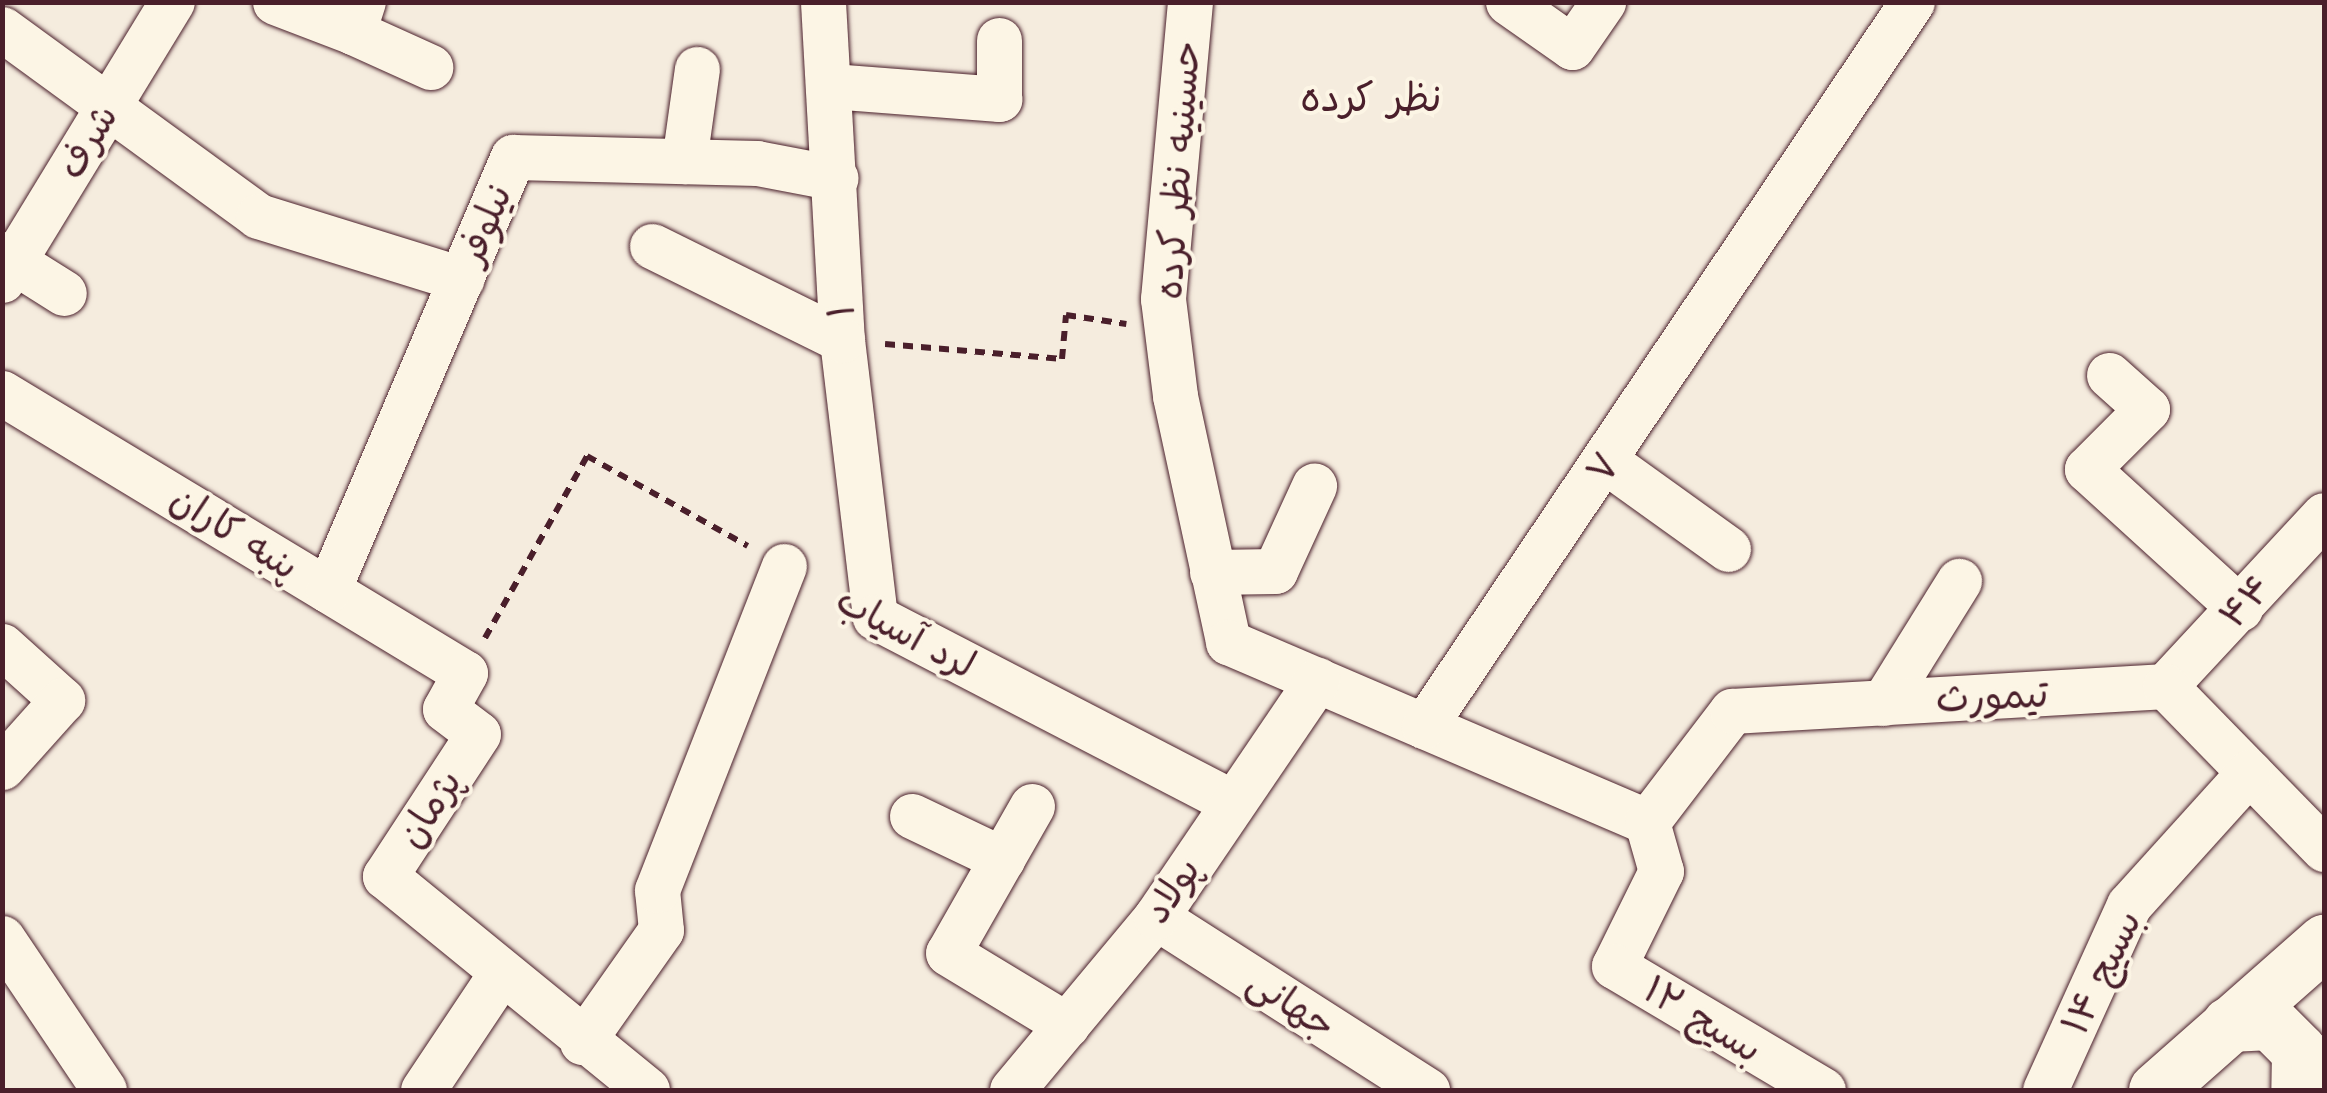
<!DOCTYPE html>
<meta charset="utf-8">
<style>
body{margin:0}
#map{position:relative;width:2327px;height:1093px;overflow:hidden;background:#f5ecde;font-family:"Shantell Sans","Playpen Sans Arabic",sans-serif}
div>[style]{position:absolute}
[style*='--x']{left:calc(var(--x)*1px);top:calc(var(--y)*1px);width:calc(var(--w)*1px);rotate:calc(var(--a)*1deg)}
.path>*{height:6px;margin-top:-3px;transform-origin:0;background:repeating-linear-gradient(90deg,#4a1f2b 0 10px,transparent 0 18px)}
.roads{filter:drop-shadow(0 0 2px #4a1f2b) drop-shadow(0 0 2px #4a1f2b)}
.minor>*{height:45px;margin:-22.5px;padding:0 22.5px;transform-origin:22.5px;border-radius:22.5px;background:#fcf5e5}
.major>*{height:55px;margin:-27.5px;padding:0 27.5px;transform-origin:27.5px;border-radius:27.5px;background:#fcf5e5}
span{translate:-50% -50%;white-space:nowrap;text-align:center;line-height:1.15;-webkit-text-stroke:8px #fcf5e5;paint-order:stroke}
.street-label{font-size:38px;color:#4a1f2b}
.neighbourhood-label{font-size:40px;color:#4a1f2b}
.frame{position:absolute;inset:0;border:5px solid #4a1f2b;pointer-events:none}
</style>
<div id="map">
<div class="path">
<i style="--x:885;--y:344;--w:178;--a:4.8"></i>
<i style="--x:1062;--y:359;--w:44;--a:-84.8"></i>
<i style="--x:1066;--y:315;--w:61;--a:8.5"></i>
<i style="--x:485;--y:638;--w:209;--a:-60.7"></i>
<i style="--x:587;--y:456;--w:184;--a:29.2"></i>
</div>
<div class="roads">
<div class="minor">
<i style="--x:275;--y:2;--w:84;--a:21"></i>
<i style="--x:353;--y:32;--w:32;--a:-72"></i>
<i style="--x:823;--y:2;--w:339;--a:86.8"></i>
<i style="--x:842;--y:340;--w:279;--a:83.2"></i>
<i style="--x:875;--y:617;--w:400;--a:27.4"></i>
<i style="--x:1190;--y:2;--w:298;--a:95.2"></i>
<i style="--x:1163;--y:299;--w:98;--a:82.9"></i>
<i style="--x:1175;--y:396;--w:252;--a:77.8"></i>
<i style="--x:1228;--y:642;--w:456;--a:23.2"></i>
<i style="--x:1508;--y:2;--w:78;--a:35.1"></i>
<i style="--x:1572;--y:47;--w:55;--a:-55.4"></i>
<i style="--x:2;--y:29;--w:317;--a:36.1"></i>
<i style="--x:258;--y:216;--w:213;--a:17.2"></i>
<i style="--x:353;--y:32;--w:85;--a:24.4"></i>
<i style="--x:831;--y:86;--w:169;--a:4.4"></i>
<i style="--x:999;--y:99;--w:59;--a:-90"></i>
<i style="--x:684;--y:161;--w:93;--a:-82"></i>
<i style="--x:652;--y:246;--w:212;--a:26.3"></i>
<i style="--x:2;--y:254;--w:73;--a:32.2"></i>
<i style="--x:2;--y:280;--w:326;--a:-58.6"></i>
<i style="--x:2109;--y:375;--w:51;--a:41.8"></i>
<i style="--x:2147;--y:409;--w:85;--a:135"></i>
<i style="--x:2087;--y:469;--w:207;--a:42.3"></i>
<i style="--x:2;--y:393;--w:541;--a:31.16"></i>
<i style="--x:465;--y:673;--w:41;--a:119.1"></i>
<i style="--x:445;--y:709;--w:41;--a:37.1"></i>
<i style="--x:478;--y:734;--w:170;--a:123.2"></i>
<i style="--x:385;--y:876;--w:338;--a:39.2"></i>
<i style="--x:1607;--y:462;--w:149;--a:35.7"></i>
<i style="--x:1212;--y:572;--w:63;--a:-0.9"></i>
<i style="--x:1275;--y:571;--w:94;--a:-65.4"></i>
<i style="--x:328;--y:590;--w:471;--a:-66.9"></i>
<i style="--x:513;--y:157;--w:244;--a:1.4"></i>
<i style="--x:757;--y:163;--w:80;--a:10.8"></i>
<i style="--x:2;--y:646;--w:81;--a:42"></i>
<i style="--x:62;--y:700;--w:90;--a:131.8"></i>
<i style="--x:2165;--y:686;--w:233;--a:-47.1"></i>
<i style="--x:1883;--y:703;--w:144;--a:-58.1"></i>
<i style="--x:1424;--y:726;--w:873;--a:-56.02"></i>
<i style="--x:1032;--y:806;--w:169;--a:119.7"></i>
<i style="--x:948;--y:953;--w:139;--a:31.2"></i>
<i style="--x:912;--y:816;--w:100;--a:25.5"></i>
<i style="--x:1647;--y:822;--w:140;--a:-52.6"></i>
<i style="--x:1732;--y:711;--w:434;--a:-3.3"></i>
<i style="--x:2165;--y:686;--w:228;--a:45.7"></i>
<i style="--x:1647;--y:822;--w:51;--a:74.1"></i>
<i style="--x:1661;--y:871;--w:106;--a:116.3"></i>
<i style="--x:1614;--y:966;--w:243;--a:30.7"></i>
<i style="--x:1156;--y:917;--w:322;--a:32.6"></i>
<i style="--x:2;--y:938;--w:183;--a:56.1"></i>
<i style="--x:582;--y:1042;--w:137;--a:-54.8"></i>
<i style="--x:661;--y:930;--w:40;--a:-95.7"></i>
<i style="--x:657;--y:890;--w:348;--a:-68.6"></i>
<i style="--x:423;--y:1090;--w:141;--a:-56.3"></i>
<i style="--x:1012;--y:1090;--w:225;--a:-50.2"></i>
<i style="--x:1156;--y:917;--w:287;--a:-55.8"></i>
<i style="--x:2045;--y:1090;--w:203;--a:-65.6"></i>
<i style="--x:2129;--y:905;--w:179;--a:-47.9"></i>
</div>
<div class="major">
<i style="--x:2229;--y:1024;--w:41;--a:-2.8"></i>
<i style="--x:2270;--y:1022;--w:41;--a:45"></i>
<i style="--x:2299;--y:1051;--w:39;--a:91"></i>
<i style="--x:2156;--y:1090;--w:224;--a:-41.4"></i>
</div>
</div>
<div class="street-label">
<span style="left:87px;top:141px;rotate:-59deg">شرف</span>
<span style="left:1177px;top:170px;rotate:-86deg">حسینیه نظر کرده</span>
<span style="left:484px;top:224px;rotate:-67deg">نیلوفر</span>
<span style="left:841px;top:311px;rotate:-92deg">۱</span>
<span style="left:1603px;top:468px;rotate:-56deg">۷</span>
<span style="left:235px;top:532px;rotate:32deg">پنبه کاران</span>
<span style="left:2245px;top:601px;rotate:-47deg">۴۴</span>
<span style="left:906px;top:632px;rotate:28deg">لرد آسیاب</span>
<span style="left:1992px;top:696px;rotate:-3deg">تیمورث</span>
<span style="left:429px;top:808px;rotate:-57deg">پژمان</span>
<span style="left:1171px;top:890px;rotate:-56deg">پولاد</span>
<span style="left:2101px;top:972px;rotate:-64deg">بسیج ۱۴</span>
<span style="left:1292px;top:1003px;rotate:33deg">جهانی</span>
<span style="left:1703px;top:1019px;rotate:31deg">بسیج ۱۲</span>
</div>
<div class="neighbourhood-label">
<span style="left:1371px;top:97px">نظر کرده</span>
</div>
<div class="frame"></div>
</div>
